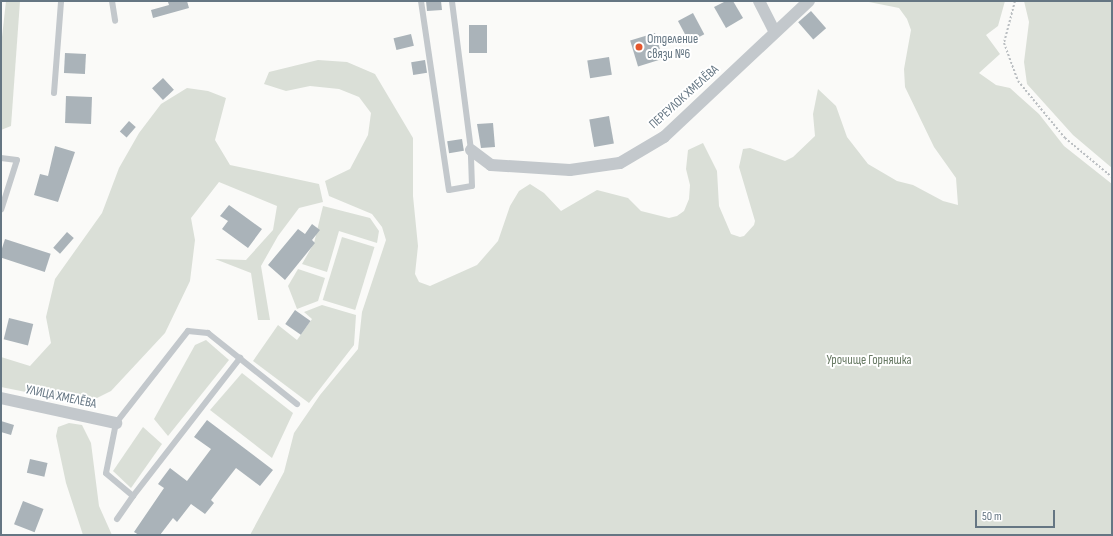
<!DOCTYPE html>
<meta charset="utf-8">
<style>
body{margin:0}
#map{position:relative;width:1113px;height:536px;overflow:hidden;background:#fafaf8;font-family:"Sofia Sans Condensed",sans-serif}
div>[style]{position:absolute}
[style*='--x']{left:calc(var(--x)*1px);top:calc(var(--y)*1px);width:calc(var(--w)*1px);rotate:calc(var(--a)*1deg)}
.green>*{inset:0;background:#dadfd7;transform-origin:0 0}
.building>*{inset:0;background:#aab3b9;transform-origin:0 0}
.path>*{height:2px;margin-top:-1px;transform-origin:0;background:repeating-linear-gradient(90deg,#bbbfc2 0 2px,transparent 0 4px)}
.lane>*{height:6px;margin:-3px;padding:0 3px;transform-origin:3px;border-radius:3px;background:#c3c8cc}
.street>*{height:12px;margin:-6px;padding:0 6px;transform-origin:6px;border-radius:6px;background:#c3c8cc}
.dots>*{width:11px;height:11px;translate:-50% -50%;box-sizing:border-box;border:2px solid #fff;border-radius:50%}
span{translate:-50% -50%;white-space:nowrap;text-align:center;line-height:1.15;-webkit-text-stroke:4px #fff;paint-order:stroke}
.poi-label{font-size:13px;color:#657683}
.left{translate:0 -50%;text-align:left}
.street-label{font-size:13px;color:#657683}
.park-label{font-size:13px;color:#687a64}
.frame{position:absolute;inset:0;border:2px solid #657683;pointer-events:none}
.scale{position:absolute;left:975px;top:510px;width:80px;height:18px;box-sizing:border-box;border:2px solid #657683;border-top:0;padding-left:5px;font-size:12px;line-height:14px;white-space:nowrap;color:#657683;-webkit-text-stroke:3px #fff;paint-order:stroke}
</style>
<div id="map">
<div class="green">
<i style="clip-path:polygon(6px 1px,20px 1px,11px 126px,1px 130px,1px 46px)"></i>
<i style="clip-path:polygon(864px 1px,1005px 1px,998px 26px,986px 35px,1000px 54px,979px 73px,996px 85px,1010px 88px,1039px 114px,1064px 146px,1112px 184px,1112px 535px,250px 535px,284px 472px,294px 433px,320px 395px,358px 349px,362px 312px,386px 240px,382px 227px,372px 214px,329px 196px,325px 181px,350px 169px,368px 135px,371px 113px,359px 97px,339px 89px,310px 86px,286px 91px,264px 84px,269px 72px,318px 60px,347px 62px,375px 74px,413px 138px,413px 196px,418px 246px,415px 274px,419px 282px,430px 286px,477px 265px,498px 241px,510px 206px,519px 191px,530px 184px,544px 193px,561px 211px,597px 190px,628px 198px,641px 211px,669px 218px,677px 216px,684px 211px,689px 199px,690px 185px,686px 169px,688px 150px,703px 143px,717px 171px,719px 206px,731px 234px,740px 237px,744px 236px,754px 225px,755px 221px,739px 167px,743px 149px,750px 148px,785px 161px,793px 157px,815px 136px,813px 114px,818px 89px,836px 106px,847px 137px,868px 164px,897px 181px,913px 185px,943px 201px,958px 205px,956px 178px,934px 147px,905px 87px,904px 69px,911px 30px,907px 19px,899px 8px)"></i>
<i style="clip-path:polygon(1024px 1px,1112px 1px,1112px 168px,1073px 135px,1027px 84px,1024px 62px,1029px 22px)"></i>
<i style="clip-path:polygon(187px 88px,208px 91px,226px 98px,215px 140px,230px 165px,319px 184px,323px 202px,299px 208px,278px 236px,261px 266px,270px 320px,258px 320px,251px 273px,215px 259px,246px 260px,273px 230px,277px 206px,219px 182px,191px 218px,195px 240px,190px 281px,165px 333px,111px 391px,85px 404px,1px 387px,1px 357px,30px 366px,51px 343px,46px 317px,55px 279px,102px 213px,119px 168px,139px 133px,161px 104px)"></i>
<i style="clip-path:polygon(323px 206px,370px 218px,379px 231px,377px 243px,339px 231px,327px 272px,302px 264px,314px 243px)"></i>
<i style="left:342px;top:237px;width:34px;height:66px;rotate:17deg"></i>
<i style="clip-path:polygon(298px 269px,325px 278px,318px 301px,297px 309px,288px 286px)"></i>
<i style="clip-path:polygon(322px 305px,356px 315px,354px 345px,309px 403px,253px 361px,278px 325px,297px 340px,312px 319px,304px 312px)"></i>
<i style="clip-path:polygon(206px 340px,229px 360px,168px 436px,154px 419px,195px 345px)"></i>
<i style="clip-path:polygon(242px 373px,293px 413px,272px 458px,210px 410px)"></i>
<i style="clip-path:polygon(69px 423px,82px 425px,91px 443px,99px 506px,112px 535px,83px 535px,66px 483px,56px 436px,58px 427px)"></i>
<i style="clip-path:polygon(143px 427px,162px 444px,131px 488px,113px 471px)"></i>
</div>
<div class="building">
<i style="clip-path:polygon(173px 1px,187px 1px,189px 8px,153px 18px,151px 10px,169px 5px,168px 2px)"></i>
<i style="clip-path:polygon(426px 1px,441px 1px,442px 10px,427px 11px)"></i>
<i style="clip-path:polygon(726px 1px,733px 1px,743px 18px,726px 28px,714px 7px)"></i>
<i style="left:811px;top:11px;width:23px;height:17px;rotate:49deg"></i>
<i style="left:693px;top:13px;width:24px;height:17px;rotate:62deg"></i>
<i style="left:487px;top:25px;width:28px;height:18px;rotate:90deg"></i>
<i style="left:655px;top:33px;width:27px;height:26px;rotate:73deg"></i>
<i style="left:411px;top:34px;width:12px;height:18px;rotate:76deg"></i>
<i style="left:65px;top:53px;width:21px;height:20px;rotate:3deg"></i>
<i style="left:609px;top:57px;width:18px;height:22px;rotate:81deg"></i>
<i style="left:425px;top:60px;width:13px;height:14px;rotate:81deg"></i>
<i style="left:163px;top:78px;width:16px;height:15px;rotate:47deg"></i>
<i style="left:66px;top:96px;width:26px;height:27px;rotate:2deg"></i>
<i style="left:609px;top:116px;width:28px;height:20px;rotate:80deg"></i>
<i style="left:129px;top:121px;width:9px;height:14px;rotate:41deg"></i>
<i style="clip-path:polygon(493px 123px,495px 147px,481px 148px,477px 124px)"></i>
<i style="left:462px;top:139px;width:12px;height:15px;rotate:81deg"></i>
<i style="clip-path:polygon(55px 146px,75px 152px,58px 202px,34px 195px,40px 174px,48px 176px)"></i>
<i style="clip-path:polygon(229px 205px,262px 229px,248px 248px,222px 229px,228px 221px,220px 216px)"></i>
<i style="clip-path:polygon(312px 224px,320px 230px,312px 240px,315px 243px,285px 280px,268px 265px,298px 229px,305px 234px)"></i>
<i style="left:67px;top:232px;width:9px;height:21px;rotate:41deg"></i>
<i style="left:5px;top:239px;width:48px;height:19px;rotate:18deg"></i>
<i style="left:295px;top:310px;width:19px;height:17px;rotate:35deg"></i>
<i style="left:9px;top:318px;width:25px;height:22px;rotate:14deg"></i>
<i style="clip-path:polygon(207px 420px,273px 470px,260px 486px,236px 468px,211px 500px,214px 503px,205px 514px,191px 504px,177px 522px,173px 518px,160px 535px,139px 535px,134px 532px,164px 488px,158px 484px,170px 468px,187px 481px,211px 449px,194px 437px)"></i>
<i style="clip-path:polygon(1px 421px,14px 425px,11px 435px,1px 432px)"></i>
<i style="left:30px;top:459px;width:18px;height:14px;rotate:13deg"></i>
<i style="left:23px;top:501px;width:22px;height:25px;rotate:21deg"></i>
</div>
<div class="path">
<i style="--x:1015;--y:1;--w:43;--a:104.7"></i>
<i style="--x:1004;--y:43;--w:40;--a:69.8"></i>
<i style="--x:1018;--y:81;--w:74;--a:50.5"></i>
<i style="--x:1065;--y:138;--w:61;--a:39.7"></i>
</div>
<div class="lane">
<i style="--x:112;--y:1;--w:20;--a:81"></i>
<i style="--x:421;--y:1;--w:191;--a:81.6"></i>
<i style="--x:449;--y:190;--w:23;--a:-10"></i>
<i style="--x:472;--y:186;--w:36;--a:-92"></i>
<i style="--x:471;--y:150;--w:150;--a:-97.3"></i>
<i style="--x:54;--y:93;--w:92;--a:-85.6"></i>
<i style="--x:1;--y:158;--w:16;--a:7"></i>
<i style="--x:17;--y:160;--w:52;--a:107.7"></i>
<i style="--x:133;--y:496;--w:175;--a:-52.2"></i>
<i style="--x:117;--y:519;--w:28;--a:-55"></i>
<i style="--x:133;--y:496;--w:35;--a:-140"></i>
<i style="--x:106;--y:473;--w:51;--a:-78.7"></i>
<i style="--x:116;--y:423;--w:117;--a:-52"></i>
<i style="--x:188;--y:331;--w:20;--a:6"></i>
<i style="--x:208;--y:333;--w:114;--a:38.6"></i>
</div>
<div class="street">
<i style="--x:759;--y:1;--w:35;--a:63"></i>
<i style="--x:471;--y:150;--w:25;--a:37"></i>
<i style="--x:491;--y:165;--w:79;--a:3.6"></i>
<i style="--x:570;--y:170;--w:50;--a:-8"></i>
<i style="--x:620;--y:163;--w:51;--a:-30.6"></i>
<i style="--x:664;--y:137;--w:199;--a:-43.2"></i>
<i style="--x:1;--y:398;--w:118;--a:12.3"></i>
</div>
<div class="dots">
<i style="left:639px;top:47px;background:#e4572e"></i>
</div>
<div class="poi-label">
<span class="left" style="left:647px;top:47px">Отделение<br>связи №6</span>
</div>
<div class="street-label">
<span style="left:684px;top:97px;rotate:-42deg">ПЕРЕУЛОК ХМЕЛЁВА</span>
<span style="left:61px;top:397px;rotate:12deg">УЛИЦА ХМЕЛЁВА</span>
</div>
<div class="park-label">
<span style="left:869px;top:360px">Урочище Горняшка</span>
</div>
<div class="frame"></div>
<div class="scale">50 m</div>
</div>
